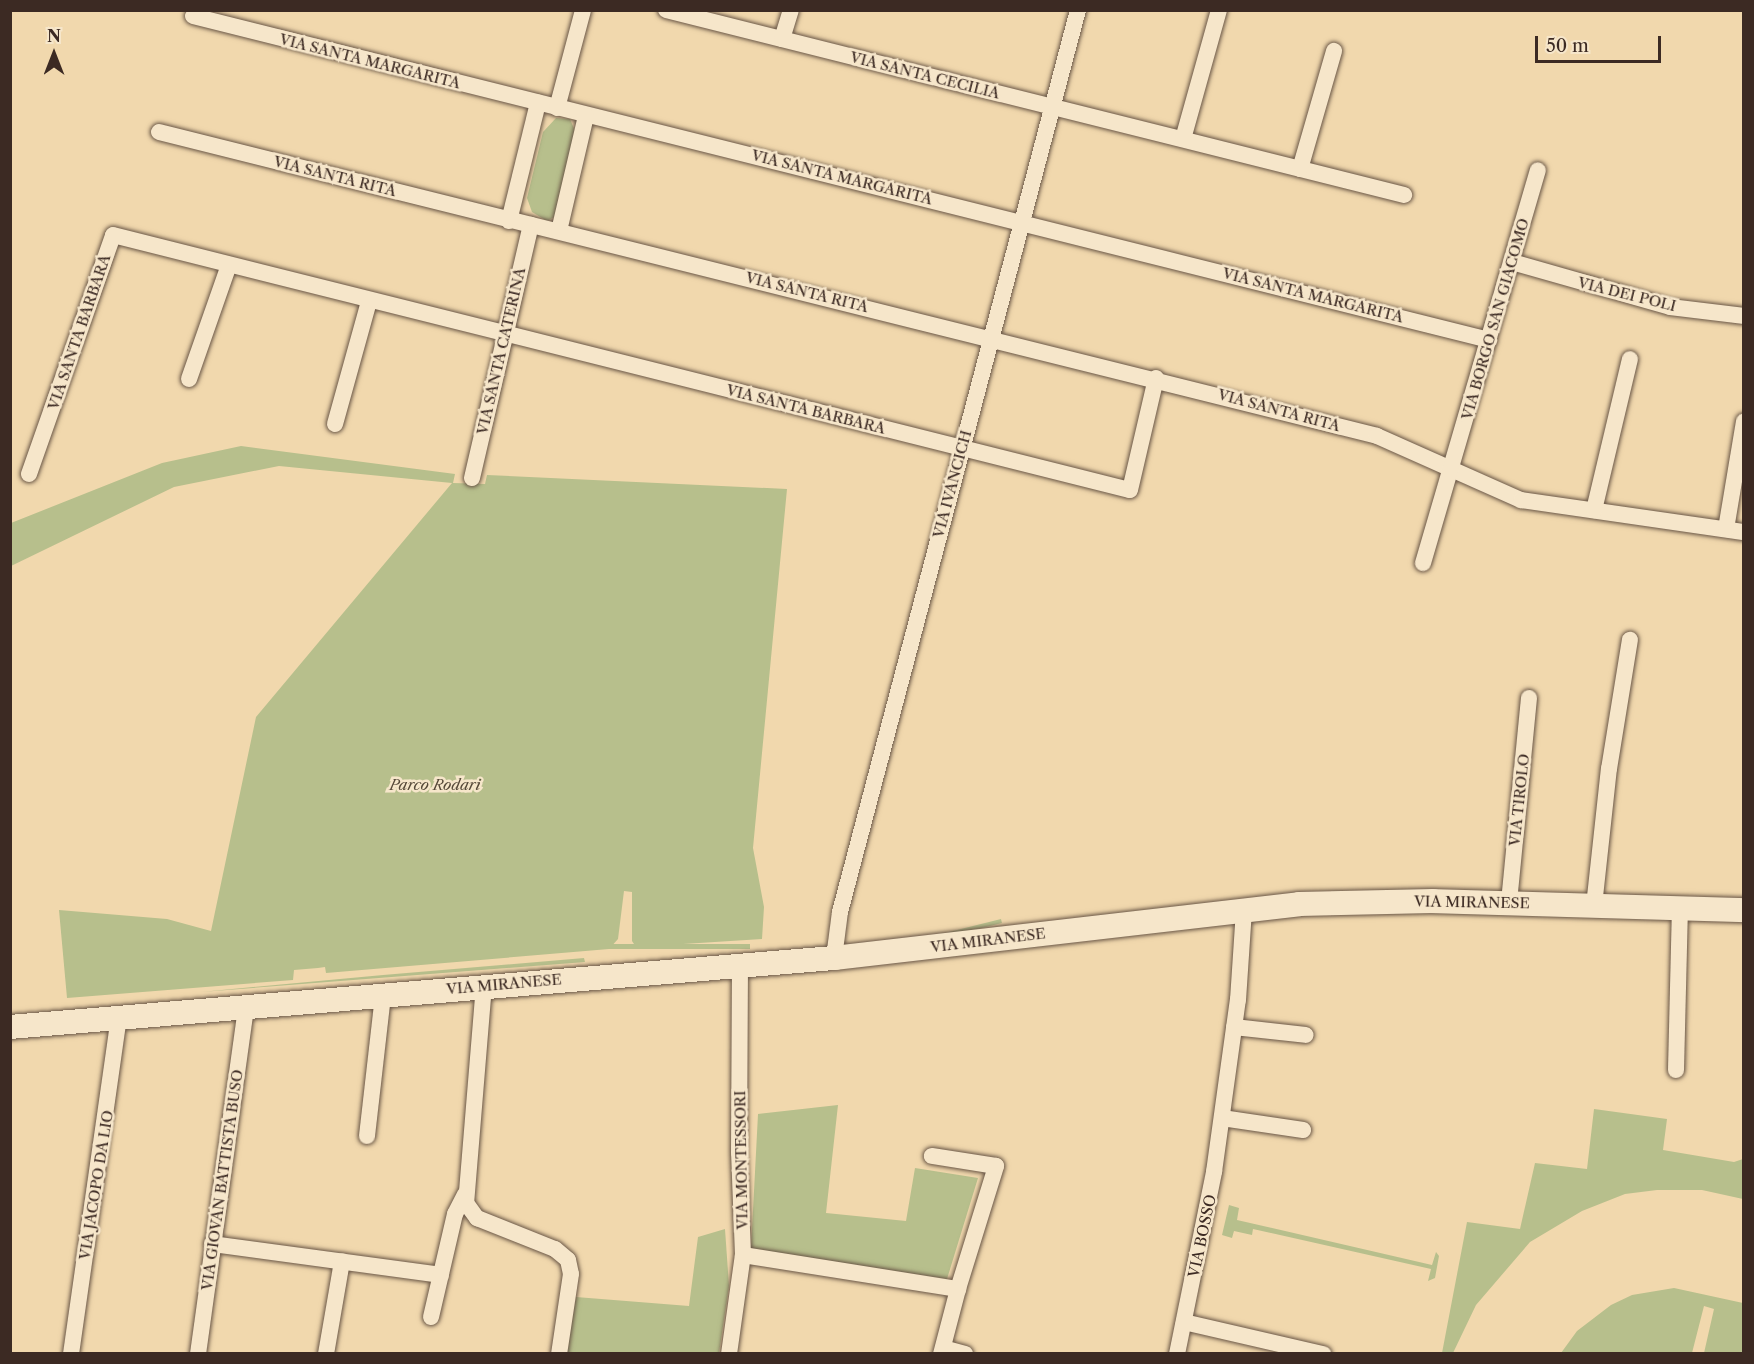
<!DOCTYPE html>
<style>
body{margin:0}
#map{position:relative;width:1754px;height:1364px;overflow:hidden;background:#f1d8ad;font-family:"Libre Caslon Text",serif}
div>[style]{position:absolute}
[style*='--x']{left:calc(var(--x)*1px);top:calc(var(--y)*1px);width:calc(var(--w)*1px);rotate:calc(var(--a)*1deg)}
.green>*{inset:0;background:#b7bf8c;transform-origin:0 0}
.roads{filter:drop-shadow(0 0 2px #695646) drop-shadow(0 0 2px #695646)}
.street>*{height:16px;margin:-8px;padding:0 8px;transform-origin:8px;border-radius:8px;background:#f6e6ca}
.secondary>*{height:24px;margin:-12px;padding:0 12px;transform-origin:12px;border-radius:12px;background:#f6e6ca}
span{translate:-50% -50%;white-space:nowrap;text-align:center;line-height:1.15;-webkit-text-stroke:5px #f6e6ca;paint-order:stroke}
.street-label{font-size:15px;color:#3c2a23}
.park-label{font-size:15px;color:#554838;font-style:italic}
.frame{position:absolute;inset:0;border:12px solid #3c2a23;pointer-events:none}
.north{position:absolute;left:24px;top:24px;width:60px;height:60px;-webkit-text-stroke:4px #f6e6ca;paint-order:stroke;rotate:0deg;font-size:16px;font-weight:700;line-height:24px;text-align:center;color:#3c2a23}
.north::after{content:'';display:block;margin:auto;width:21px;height:27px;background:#3c2a23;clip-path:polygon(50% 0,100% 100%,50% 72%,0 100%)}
.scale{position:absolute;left:1535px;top:36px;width:126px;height:27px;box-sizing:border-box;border:3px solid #3c2a23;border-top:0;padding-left:8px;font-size:18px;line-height:21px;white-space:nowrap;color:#3c2a23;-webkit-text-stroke:4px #f6e6ca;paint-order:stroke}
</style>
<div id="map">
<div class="green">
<i style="clip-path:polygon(556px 118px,570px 119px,575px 131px,554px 217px,547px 221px,532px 212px,527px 198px,543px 132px)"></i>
<i style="clip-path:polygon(241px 446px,455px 474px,453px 483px,485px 484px,487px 475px,787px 489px,753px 848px,764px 907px,762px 939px,636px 947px,632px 941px,632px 892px,624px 891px,618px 939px,609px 949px,326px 973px,325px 967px,318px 968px,294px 970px,293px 980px,67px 998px,59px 910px,167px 919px,211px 931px,256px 717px,452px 483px,279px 466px,174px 487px,11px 566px,11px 523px,162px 463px)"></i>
<i style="left:1001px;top:919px;width:4px;height:128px;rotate:76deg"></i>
<i style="left:750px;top:944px;width:5px;height:156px;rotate:90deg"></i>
<i style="clip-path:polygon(584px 958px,585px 962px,201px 992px,383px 975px)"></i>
<i style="clip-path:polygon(838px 1105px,826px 1213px,906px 1221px,915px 1168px,978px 1178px,947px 1279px,751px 1249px,758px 1114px)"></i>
<i style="clip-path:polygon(1594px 1109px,1667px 1119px,1663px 1150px,1734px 1162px,1743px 1159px,1743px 1199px,1702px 1190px,1657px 1190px,1625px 1194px,1582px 1211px,1530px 1242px,1476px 1305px,1453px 1353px,1442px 1353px,1467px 1222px,1520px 1229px,1535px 1163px,1587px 1169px)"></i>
<i style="clip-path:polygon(1229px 1205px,1239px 1208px,1237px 1220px,1432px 1265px,1436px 1252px,1439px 1256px,1435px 1278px,1428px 1281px,1431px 1269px,1253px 1229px,1252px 1235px,1234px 1231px,1232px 1238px,1222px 1235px)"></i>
<i style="clip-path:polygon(725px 1229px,729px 1286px,719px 1353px,566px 1354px,576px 1297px,689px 1306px,698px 1237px)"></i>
<i style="clip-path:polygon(1674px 1288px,1743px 1303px,1743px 1353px,1704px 1353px,1714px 1309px,1704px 1306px,1692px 1353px,1561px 1353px,1577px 1331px,1611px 1305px,1632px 1295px)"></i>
</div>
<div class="roads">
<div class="street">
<i style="--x:666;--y:10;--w:761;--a:14.07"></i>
<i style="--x:193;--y:16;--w:1336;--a:14.04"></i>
<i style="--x:782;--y:39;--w:30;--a:-73"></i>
<i style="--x:557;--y:108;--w:101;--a:-75.1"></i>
<i style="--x:159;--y:132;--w:1255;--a:14.01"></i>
<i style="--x:1377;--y:436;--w:158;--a:24"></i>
<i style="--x:1521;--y:500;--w:225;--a:8.2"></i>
<i style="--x:1183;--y:139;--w:134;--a:-74.4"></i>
<i style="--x:1300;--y:169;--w:123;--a:-73.9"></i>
<i style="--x:509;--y:221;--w:122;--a:-76.2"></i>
<i style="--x:559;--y:231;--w:118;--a:-76.8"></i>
<i style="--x:1512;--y:262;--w:164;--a:15.9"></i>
<i style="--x:1670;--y:307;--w:75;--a:6.9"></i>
<i style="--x:189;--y:379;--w:121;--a:-70.7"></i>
<i style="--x:335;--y:424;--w:128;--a:-74.5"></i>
<i style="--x:29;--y:474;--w:253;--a:-70.6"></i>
<i style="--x:113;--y:235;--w:1048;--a:14.08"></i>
<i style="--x:1130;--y:490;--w:115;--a:-76.9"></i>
<i style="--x:472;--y:478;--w:260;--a:-76.9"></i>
<i style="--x:1594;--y:510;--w:155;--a:-76.6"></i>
<i style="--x:1726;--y:529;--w:109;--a:-80.5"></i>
<i style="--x:1423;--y:563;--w:409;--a:-73.7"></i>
<i style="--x:1509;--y:902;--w:205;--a:-84.4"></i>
<i style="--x:1594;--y:906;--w:138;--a:-83.8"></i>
<i style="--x:1609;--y:769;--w:131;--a:-80.8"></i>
<i style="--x:834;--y:958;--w:46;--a:-82.6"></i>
<i style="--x:840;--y:912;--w:933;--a:-75.22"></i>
<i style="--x:484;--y:985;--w:219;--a:94.7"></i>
<i style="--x:466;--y:1203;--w:19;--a:54"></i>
<i style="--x:477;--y:1218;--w:84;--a:21.7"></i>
<i style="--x:555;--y:1249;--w:17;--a:40"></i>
<i style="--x:568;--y:1260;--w:14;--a:78"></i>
<i style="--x:571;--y:1274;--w:81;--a:98.5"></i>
<i style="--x:1234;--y:1027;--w:72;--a:6.3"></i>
<i style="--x:1676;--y:1070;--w:162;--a:-88.6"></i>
<i style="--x:1222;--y:1118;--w:82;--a:8.4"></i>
<i style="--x:367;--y:1136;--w:142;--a:-83.5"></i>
<i style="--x:212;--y:1244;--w:231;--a:7.7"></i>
<i style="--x:743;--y:1255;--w:218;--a:9"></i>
<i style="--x:958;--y:1289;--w:129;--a:-72.8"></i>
<i style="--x:996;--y:1166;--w:65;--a:-171.1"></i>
<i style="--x:431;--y:1317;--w:106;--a:-76.9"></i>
<i style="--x:455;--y:1214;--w:22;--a:-63"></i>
<i style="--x:1184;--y:1322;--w:143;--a:13"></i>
<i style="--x:943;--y:1348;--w:23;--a:15"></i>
<i style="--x:71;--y:1354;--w:341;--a:-81.9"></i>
<i style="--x:198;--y:1354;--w:350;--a:-82.1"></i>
<i style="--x:326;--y:1354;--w:94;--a:-80.2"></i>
<i style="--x:729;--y:1354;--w:100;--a:-82"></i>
<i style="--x:743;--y:1255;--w:102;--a:-92.2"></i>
<i style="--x:739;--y:1153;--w:187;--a:-89.7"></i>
<i style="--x:941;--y:1354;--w:67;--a:-75.3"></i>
<i style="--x:1177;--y:1354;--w:186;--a:-78.5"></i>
<i style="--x:1214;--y:1172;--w:174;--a:-82.1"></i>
<i style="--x:1238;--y:1000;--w:91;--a:-86.2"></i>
</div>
<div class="secondary">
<i style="--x:10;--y:1027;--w:827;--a:-4.79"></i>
<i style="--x:834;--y:958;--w:468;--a:-6.6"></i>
<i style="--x:1299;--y:904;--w:134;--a:-1.3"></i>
<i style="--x:1433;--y:901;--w:311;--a:1.7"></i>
</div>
</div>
<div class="street-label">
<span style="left:370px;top:61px;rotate:14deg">VIA SANTA MARGARITA</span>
<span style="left:925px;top:75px;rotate:14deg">VIA SANTA CECILIA</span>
<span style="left:335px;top:176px;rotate:14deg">VIA SANTA RITA</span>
<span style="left:842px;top:177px;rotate:14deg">VIA SANTA MARGARITA</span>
<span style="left:807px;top:292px;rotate:14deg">VIA SANTA RITA</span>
<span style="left:1627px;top:294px;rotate:14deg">VIA DEI POLI</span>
<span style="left:1313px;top:295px;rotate:14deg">VIA SANTA MARGARITA</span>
<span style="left:1495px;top:319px;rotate:-74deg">VIA BORGO SAN GIACOMO</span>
<span style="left:79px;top:332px;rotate:-71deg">VIA SANTA BARBARA</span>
<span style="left:501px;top:351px;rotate:-77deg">VIA SANTA CATERINA</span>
<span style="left:806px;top:409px;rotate:14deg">VIA SANTA BARBARA</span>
<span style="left:1279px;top:410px;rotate:15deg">VIA SANTA RITA</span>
<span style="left:952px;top:484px;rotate:-75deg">VIA IVANCICH</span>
<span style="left:1519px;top:800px;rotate:-84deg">VIA TIROLO</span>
<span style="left:1472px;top:902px;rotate:1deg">VIA MIRANESE</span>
<span style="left:988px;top:940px;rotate:-7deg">VIA MIRANESE</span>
<span style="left:504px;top:984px;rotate:-5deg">VIA MIRANESE</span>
<span style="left:741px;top:1160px;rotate:-91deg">VIA MONTESSORI</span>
<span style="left:222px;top:1180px;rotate:-82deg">VIA GIOVAN BATTISTA BUSO</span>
<span style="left:96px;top:1185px;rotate:-81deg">VIA JACOPO DA LIO</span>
<span style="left:1202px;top:1236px;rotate:-78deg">VIA BOSSO</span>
</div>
<div class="park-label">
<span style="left:435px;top:785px">Parco Rodari</span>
</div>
<div class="frame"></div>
<div class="north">N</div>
<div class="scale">50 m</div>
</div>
